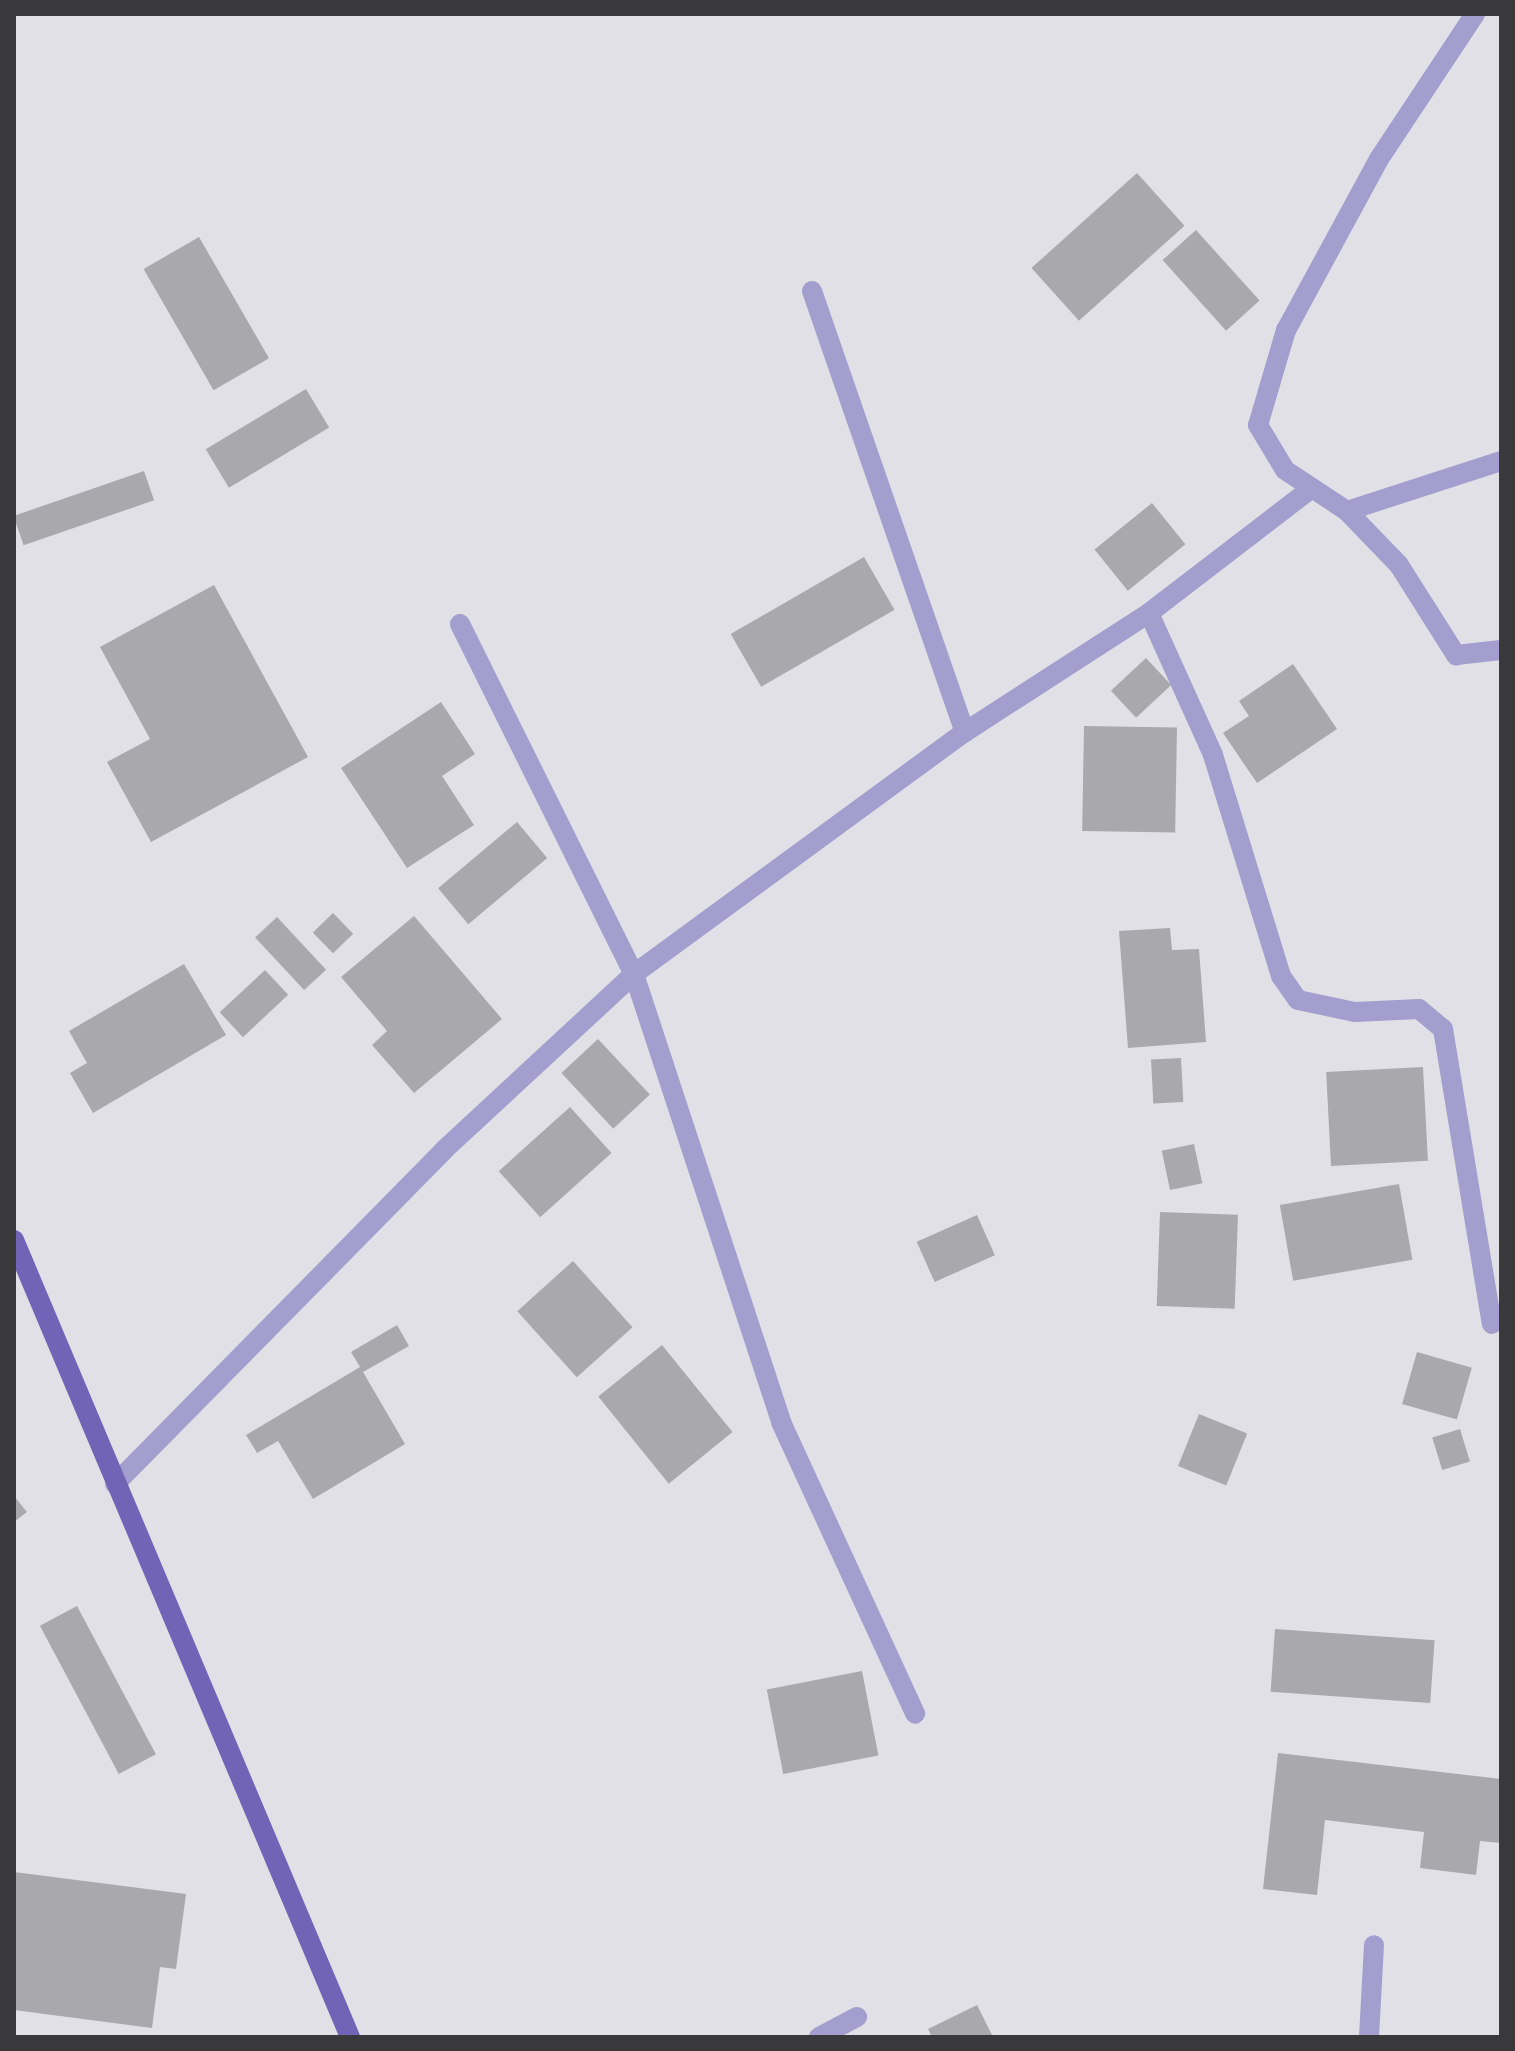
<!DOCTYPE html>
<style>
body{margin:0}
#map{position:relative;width:1515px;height:2051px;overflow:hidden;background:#e1e0e6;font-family:"Noto Sans",sans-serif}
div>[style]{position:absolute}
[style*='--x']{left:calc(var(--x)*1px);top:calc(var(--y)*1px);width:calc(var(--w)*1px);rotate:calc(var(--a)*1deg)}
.building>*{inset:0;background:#a8a8ad;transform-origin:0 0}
.minor>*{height:20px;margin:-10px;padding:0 10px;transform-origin:10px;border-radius:10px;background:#a39ecd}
.major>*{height:20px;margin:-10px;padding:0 10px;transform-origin:10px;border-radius:10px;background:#7163b6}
span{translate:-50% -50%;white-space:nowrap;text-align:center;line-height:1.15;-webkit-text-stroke:6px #fff;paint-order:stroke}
.frame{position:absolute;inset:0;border:16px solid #39393b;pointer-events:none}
</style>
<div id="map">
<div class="building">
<i style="left:1137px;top:173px;width:71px;height:142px;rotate:48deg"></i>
<i style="left:1196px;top:230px;width:95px;height:45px;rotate:48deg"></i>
<i style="left:199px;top:237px;width:140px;height:64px;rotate:60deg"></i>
<i style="left:306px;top:389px;width:45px;height:117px;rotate:59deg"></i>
<i style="left:144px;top:471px;width:31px;height:138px;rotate:71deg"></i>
<i style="left:1152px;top:503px;width:53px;height:74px;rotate:51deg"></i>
<i style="left:864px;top:557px;width:61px;height:154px;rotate:60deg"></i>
<i style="clip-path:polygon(214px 585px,308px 757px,151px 842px,107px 762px,150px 739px,100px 647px)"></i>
<i style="left:1146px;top:658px;width:37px;height:48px;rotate:47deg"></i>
<i style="clip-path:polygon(1293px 664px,1337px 729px,1257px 783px,1223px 733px,1249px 716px,1239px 701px)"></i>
<i style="clip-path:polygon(441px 702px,475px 754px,442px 776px,474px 825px,407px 868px,341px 768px)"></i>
<i style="left:1084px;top:726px;width:93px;height:105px;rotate:1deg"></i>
<i style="left:517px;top:822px;width:47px;height:103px;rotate:50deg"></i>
<i style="left:333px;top:913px;width:29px;height:28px;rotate:46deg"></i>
<i style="clip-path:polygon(414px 916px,502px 1019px,414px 1093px,372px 1045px,387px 1031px,341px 977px)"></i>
<i style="left:277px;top:917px;width:72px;height:30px;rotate:47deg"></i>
<i style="clip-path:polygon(1170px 928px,1172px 950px,1199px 949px,1206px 1042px,1128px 1048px,1119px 931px)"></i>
<i style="clip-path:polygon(184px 964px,226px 1035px,93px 1113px,70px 1073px,87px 1063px,69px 1031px)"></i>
<i style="left:265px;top:970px;width:34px;height:62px;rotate:47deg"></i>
<i style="left:598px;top:1039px;width:76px;height:50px;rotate:47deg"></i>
<i style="left:1181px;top:1058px;width:44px;height:30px;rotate:87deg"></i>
<i style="left:1423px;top:1067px;width:94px;height:97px;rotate:87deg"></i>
<i style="left:570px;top:1107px;width:62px;height:96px;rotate:48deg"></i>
<i style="left:1194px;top:1144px;width:40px;height:33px;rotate:78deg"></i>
<i style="left:1399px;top:1184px;width:77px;height:121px;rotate:80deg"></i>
<i style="left:1160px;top:1212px;width:78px;height:94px;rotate:2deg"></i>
<i style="left:977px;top:1215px;width:44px;height:66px;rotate:66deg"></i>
<i style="left:573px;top:1261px;width:89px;height:75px;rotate:48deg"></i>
<i style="clip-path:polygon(397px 1325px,409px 1346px,363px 1372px,405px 1444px,313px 1499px,278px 1441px,257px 1453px,246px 1435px,360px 1367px,351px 1352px)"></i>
<i style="left:662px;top:1345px;width:112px;height:82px;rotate:51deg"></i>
<i style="left:1417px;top:1352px;width:57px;height:54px;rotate:16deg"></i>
<i style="left:1199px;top:1414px;width:52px;height:56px;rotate:22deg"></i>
<i style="left:1460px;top:1429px;width:34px;height:29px;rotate:73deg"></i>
<i style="clip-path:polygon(14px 1496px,27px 1512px,14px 1522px)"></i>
<i style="left:77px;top:1606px;width:168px;height:42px;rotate:62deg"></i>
<i style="left:1275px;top:1629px;width:160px;height:63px;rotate:4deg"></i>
<i style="left:862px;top:1671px;width:86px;height:97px;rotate:79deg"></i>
<i style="clip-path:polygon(1278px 1753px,1501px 1779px,1501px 1843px,1480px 1841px,1476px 1875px,1420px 1868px,1424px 1832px,1325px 1820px,1317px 1895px,1263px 1889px)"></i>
<i style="clip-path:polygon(14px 1872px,186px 1894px,176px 1969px,160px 1967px,152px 2028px,14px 2010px)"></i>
<i style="clip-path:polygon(977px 2005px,993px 2037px,932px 2037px,928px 2029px)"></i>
</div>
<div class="minor">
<i style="--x:1475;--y:14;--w:174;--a:123.5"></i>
<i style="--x:1379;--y:159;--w:195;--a:118.5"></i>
<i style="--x:1286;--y:330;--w:99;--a:106.4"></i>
<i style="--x:1258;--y:425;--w:52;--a:59"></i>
<i style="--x:1285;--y:470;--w:74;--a:33.5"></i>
<i style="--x:1347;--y:511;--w:75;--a:46.1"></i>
<i style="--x:1399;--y:565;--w:107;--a:57.7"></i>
<i style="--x:1456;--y:655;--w:45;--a:-6.3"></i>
<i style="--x:812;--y:291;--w:467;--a:70.9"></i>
<i style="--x:1347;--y:511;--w:162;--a:-18"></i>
<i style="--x:1149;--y:613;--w:156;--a:65.7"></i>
<i style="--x:1213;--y:755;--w:231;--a:72.9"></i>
<i style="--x:1281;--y:976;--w:29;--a:55"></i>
<i style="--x:1298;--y:1000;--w:58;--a:11.9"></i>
<i style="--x:1355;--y:1012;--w:64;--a:-2.7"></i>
<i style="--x:1419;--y:1009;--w:31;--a:40"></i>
<i style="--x:1443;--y:1029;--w:299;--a:80.6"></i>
<i style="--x:460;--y:624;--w:391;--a:63.6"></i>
<i style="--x:634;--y:974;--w:472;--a:71.8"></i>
<i style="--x:781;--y:1422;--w:321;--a:65.3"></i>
<i style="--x:115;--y:1484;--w:470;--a:-45.4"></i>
<i style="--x:445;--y:1149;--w:258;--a:-42.8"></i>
<i style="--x:634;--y:974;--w:410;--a:-36.2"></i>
<i style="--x:965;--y:732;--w:219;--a:-32.9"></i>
<i style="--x:1149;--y:613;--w:205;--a:-37.5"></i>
<i style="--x:819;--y:2037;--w:43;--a:-27.8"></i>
<i style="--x:1369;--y:2037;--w:92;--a:-86.9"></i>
</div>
<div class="major">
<i style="--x:14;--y:1240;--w:865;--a:67.14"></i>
</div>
<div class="frame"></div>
</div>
